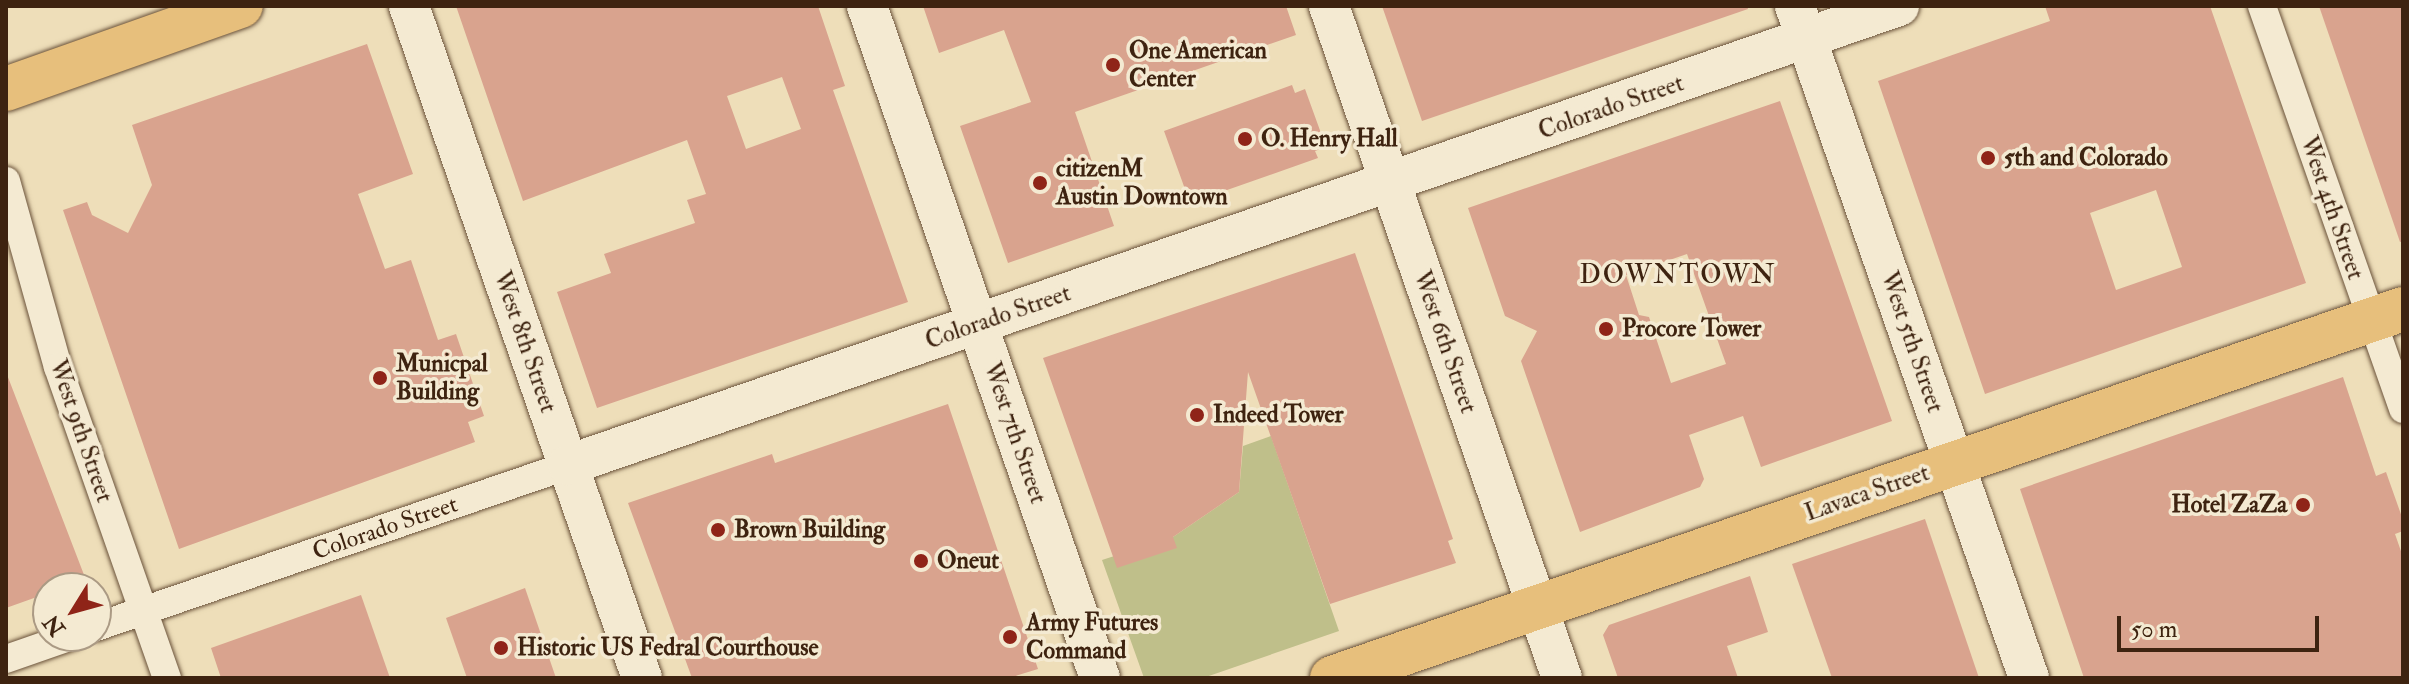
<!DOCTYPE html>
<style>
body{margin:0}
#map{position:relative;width:2409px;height:684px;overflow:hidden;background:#eedeb9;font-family:"IM FELL Double Pica",serif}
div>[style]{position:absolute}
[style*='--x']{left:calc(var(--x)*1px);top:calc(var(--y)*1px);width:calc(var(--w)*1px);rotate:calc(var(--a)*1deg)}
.green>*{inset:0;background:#bfbf8a}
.building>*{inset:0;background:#d9a38e}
.roads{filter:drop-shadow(0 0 2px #6a523a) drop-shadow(0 0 2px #6a523a)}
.minor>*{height:28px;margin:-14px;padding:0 14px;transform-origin:14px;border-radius:14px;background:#f4ead2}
.secondary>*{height:40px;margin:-20px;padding:0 20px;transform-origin:20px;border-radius:20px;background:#f4ead2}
.primary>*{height:44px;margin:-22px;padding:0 22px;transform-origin:22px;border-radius:22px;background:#e7bf7c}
.dots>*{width:22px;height:22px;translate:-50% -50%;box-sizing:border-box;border:4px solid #f4ead2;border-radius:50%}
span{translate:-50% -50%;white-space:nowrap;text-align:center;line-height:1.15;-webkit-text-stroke:7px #f4ead2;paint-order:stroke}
.poi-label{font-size:24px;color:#3e2310;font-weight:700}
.left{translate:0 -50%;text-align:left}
.right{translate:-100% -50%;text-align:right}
.street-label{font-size:24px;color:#3e2310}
.neighbourhood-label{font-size:26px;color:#3e2310;letter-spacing:2px}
.frame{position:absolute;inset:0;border:8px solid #3e2310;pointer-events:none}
.north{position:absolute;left:32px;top:572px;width:80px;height:80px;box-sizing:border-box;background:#f4ead2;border:2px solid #ab9a84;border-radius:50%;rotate:233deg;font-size:22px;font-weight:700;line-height:32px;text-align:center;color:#3e2310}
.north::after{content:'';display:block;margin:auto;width:28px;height:36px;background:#8f2418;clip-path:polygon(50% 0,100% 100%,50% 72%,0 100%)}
.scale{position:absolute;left:2117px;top:616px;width:202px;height:36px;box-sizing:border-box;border:4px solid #3e2310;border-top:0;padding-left:10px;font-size:24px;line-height:28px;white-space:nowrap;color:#3e2310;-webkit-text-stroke:6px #f4ead2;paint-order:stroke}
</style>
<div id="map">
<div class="green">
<i style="clip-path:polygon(1271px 436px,1339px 631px,1203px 678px,1144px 678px,1102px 560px,1173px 537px,1239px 492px,1243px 446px)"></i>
</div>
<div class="building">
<i style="clip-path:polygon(evenodd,456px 6px,818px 6px,845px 86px,833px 90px,908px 302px,597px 408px,557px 292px,611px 273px,604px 254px,695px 223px,687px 200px,706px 194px,687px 140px,523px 201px,456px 6px,782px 77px,801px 129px,746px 149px,727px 96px,782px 77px)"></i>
<i style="clip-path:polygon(923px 6px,1286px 6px,1296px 35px,1075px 112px,1114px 226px,1008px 263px,960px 126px,1031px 102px,1004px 30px,939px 53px)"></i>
<i style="clip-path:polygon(1382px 6px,1747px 6px,1748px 9px,1422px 121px)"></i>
<i style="clip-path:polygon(evenodd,2045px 6px,2210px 6px,2306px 283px,1985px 394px,1878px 81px,2050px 21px,2045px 6px,2156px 190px,2182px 267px,2116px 290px,2090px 213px,2156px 190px)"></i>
<i style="clip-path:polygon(2319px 6px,2403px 6px,2403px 241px,2400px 242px)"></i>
<i style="clip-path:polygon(367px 44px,413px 174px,358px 194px,385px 269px,411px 260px,438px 340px,456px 334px,484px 416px,468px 422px,475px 442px,179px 549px,63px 210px,87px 202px,92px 215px,128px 233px,152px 185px,132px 125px)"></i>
<i style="clip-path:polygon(1292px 85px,1295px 93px,1305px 89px,1326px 147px,1315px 151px,1318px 158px,1190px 203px,1164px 131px)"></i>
<i style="clip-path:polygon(evenodd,1780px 101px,1892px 421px,1761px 467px,1743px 416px,1689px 435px,1704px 479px,1700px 487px,1580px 532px,1521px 361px,1537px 331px,1505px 316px,1468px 208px,1780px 101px,1687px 254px,1726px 364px,1671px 383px,1649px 317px,1639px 315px,1626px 275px,1687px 254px)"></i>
<i style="clip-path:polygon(1355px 253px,1453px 539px,1448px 541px,1456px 563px,1330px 604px,1248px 372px,1239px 492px,1173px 537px,1177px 548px,1117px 568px,1043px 358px)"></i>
<i style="clip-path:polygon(6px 372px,86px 580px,48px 588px,48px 593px,6px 608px)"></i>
<i style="clip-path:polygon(2343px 377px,2376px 476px,2386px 472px,2403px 520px,2403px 531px,2395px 534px,2403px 557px,2403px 678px,2084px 678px,2020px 489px)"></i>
<i style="clip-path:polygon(948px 404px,1038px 669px,1009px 678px,692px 678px,628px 503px,772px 454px,775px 463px)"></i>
<i style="clip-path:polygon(1925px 519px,1979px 678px,1832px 678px,1792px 564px)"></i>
<i style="clip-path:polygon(1750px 576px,1768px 632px,1727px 646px,1738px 678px,1618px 678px,1603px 635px,1609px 625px)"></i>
<i style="clip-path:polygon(525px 588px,556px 678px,467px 678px,446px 618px)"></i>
<i style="clip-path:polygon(361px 595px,390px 678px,221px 678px,211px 648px)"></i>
</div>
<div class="roads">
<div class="minor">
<i style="--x:2262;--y:6;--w:427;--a:70.7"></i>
<i style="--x:6;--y:181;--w:193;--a:74.4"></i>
<i style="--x:58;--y:367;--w:330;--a:70.7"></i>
<i style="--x:96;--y:627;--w:499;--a:-18.9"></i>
<i style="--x:6;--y:659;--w:70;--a:-19.2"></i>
</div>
<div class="secondary">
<i style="--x:409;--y:6;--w:711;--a:70.88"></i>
<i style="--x:867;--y:6;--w:711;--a:70.88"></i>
<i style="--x:1329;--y:6;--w:711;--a:70.88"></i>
<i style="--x:1795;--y:6;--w:712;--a:70.8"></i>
<i style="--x:568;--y:465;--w:1408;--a:-19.03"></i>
</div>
<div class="primary">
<i style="--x:6;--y:89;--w:249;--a:-19.5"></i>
<i style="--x:1332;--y:678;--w:1133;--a:-19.01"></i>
</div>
</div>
<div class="dots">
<i style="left:1113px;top:65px;background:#8f2418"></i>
<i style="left:1245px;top:139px;background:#8f2418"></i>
<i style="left:1988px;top:158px;background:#8f2418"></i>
<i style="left:1040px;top:183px;background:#8f2418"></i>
<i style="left:1606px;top:329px;background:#8f2418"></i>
<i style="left:380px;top:378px;background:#8f2418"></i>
<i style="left:1197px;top:415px;background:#8f2418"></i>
<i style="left:2303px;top:505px;background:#8f2418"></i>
<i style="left:718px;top:530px;background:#8f2418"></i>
<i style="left:921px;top:561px;background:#8f2418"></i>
<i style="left:1010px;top:637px;background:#8f2418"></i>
<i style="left:501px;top:648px;background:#8f2418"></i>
</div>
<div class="poi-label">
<span class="left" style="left:1129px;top:65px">One American<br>Center</span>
<span class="left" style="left:1261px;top:139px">O. Henry Hall</span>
<span class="left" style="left:2004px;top:158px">5th and Colorado</span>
<span class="left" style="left:1056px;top:183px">citizenM<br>Austin Downtown</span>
<span class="left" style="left:1622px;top:329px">Procore Tower</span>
<span class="left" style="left:396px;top:378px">Municpal<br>Building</span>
<span class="left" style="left:1213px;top:415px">Indeed Tower</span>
<span class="right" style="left:2287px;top:505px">Hotel ZaZa</span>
<span class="left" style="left:734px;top:530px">Brown Building</span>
<span class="left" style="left:937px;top:561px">Oneut</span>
<span class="left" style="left:1026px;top:637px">Army Futures<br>Command</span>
<span class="left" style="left:517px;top:648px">Historic US Fedral Courthouse</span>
</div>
<div class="street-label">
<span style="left:1611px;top:107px;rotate:-19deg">Colorado Street</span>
<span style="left:2332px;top:208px;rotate:71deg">West 4th Street</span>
<span style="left:998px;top:317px;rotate:-19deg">Colorado Street</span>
<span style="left:525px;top:342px;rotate:71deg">West 8th Street</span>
<span style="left:1445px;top:342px;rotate:71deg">West 6th Street</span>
<span style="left:1912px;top:342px;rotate:71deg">West 5th Street</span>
<span style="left:81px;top:431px;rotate:71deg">West 9th Street</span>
<span style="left:1015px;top:433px;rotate:71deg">West 7th Street</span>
<span style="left:1867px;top:493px;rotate:-19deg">Lavaca Street</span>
<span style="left:385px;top:528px;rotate:-19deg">Colorado Street</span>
</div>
<div class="neighbourhood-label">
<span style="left:1678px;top:276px">DOWNTOWN</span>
</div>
<div class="frame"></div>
<div class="north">N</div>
<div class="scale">50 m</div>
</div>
